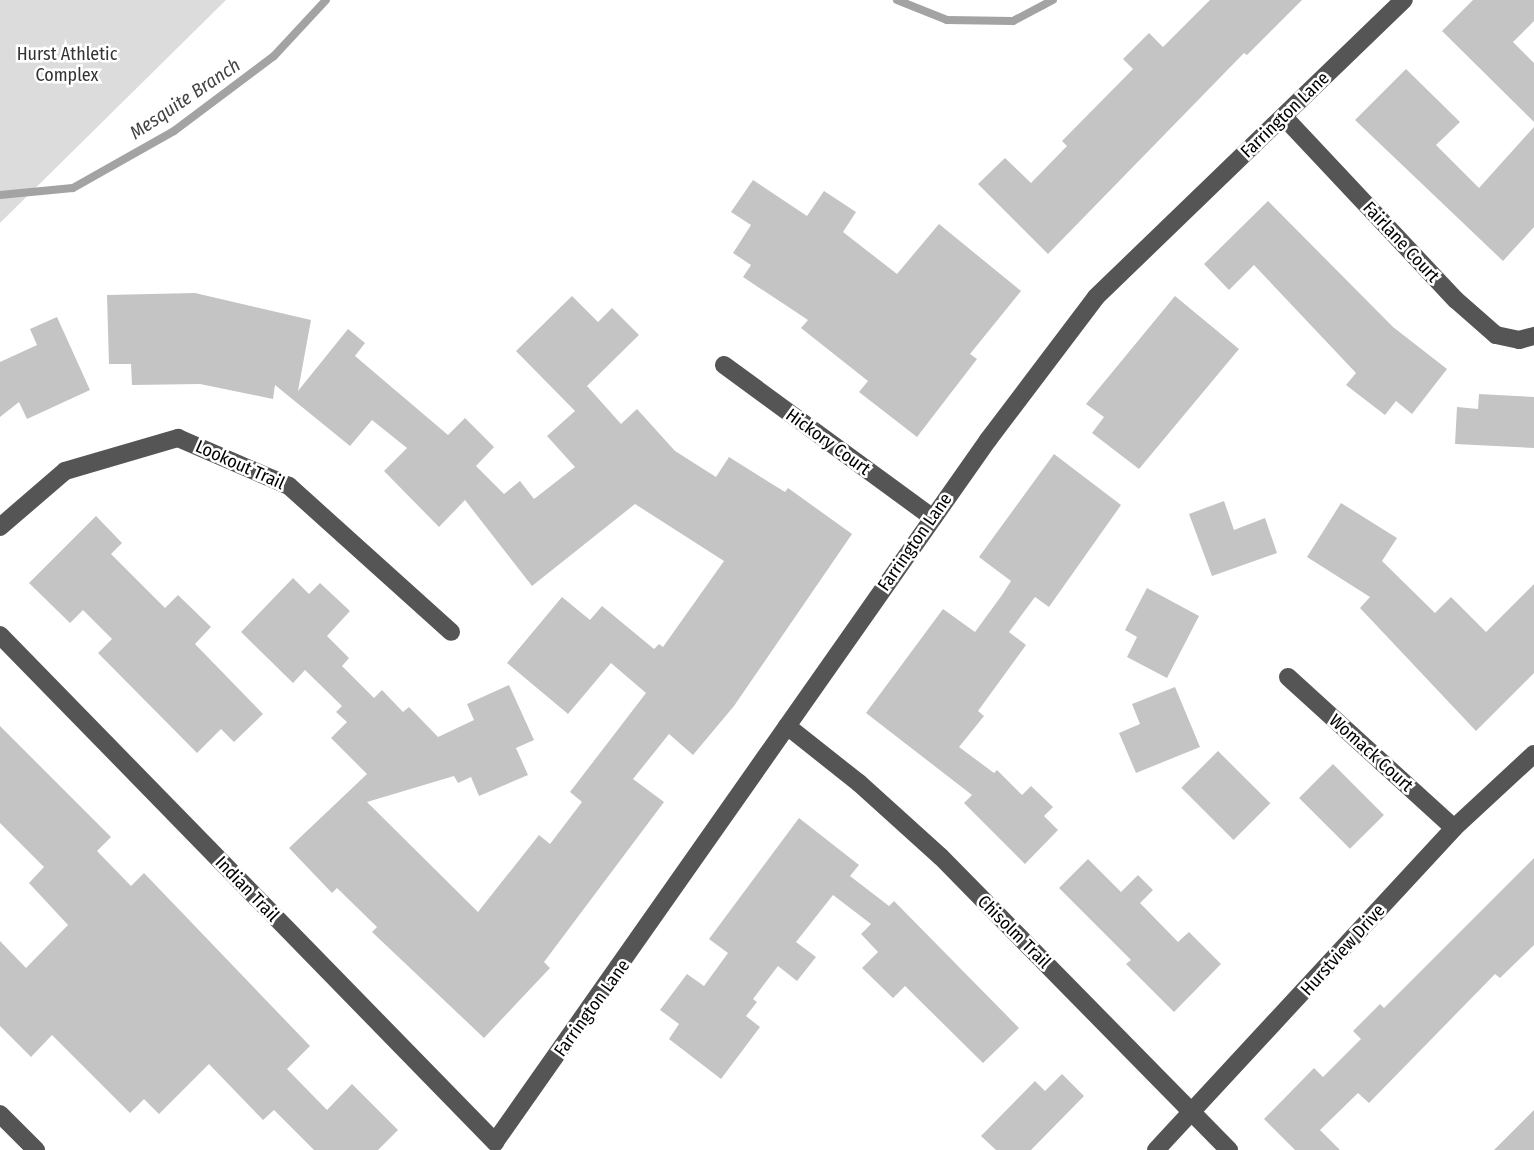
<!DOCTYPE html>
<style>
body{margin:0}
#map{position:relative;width:1534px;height:1150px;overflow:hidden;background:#fff;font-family:"Fira Sans Condensed",sans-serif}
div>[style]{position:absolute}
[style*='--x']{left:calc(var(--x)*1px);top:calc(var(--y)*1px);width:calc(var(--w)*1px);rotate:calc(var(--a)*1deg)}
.green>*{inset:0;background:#dcdcdc}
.stream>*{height:8px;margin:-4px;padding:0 4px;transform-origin:4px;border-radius:4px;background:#a3a3a3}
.building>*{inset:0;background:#c4c4c4;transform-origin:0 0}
.minor>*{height:18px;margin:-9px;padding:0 9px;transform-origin:9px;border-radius:9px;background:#555}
span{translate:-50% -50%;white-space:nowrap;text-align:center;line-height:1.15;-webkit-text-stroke:5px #fff;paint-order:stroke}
.park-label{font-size:18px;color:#333}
.street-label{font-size:18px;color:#000}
.water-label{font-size:19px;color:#444;font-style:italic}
</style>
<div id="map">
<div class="green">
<i style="clip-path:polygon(0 0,226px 0,0 223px)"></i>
</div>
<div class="stream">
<i style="--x:897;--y:0;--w:54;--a:21.8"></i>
<i style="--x:947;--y:20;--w:66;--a:0.9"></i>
<i style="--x:1013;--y:21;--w:45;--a:-27.7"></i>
<i style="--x:0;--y:195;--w:73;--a:-5.5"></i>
<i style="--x:73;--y:188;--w:116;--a:-29.4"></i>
<i style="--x:174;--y:131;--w:125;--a:-36.9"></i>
<i style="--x:274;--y:56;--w:76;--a:-47.1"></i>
</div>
<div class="building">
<i style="clip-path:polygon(1210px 0,1302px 0,1247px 55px,1244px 53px,1048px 254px,978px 184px,1005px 158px,1031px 183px,1067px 146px,1062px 141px,1133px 69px,1123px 59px,1149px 33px,1163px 47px)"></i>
<i style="clip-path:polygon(1473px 0,1534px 0,1534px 21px,1513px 42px,1534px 63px,1534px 122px,1442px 31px)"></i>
<i style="clip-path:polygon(1406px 69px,1460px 122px,1436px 145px,1479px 188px,1534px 127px,1534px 227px,1503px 261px,1355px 120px)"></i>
<i style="clip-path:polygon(753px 180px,807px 216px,824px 191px,856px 212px,843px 232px,897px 274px,939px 224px,1021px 291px,970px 354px,977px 359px,917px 437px,859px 392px,868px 381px,801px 328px,808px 320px,743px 277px,751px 265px,733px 253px,751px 225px,731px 212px)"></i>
<i style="clip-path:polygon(1268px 201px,1393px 327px,1447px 369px,1412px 414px,1396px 401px,1385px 415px,1346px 385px,1356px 373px,1254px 265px,1229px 290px,1204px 264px)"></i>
<i style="clip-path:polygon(195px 293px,311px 320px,298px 391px,348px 329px,365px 343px,355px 356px,448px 435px,465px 418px,494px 447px,476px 466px,504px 494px,520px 481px,534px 499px,575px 467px,547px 436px,575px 411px,516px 351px,572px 296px,598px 322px,612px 308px,639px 335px,587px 386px,621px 424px,637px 409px,675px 451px,716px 477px,729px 457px,785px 492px,788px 488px,852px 534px,734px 706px,693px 755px,669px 734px,633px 779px,664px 802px,544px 962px,550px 968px,484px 1038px,372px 932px,377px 927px,337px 888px,332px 893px,289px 848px,367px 774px,331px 738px,347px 722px,336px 712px,342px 706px,305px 670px,293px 683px,241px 632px,293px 578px,309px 594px,320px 583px,350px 611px,327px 636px,349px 658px,342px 666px,374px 698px,382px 690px,403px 712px,409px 707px,438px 737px,474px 720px,467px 704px,509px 685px,534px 740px,516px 748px,528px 775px,479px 796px,471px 777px,458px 783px,454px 776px,367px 802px,478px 912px,539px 835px,550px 844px,582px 802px,570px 792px,646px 693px,611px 663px,568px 714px,507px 663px,562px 597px,590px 620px,602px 606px,654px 649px,659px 644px,663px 647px,724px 561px,635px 504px,532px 586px,465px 500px,439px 527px,384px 471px,407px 448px,372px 420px,350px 446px,275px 385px,273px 399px,200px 384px,132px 385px,131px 364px,109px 364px,107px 295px)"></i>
<i style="clip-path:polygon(1175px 296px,1239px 349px,1139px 469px,1092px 433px,1104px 417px,1086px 404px)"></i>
<i style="clip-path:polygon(57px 317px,90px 390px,27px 419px,19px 402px,0 417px,0 362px,37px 345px,30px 329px)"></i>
<i style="clip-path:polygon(1479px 394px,1534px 397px,1534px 448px,1455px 444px,1457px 407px,1478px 409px)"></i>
<i style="clip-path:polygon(1054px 454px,1121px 505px,1049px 607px,1035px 597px,1009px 632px,1026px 645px,978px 711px,984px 716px,959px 747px,994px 773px,997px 770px,1022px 795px,1031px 786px,1053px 807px,1044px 816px,1058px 830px,1025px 864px,964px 803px,972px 795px,866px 713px,943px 609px,975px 632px,1002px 595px,1011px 581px,979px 557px)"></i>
<i style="clip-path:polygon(1224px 501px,1234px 530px,1265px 518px,1277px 553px,1212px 576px,1189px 514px)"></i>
<i style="clip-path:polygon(1341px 503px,1397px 538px,1382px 561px,1435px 613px,1451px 597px,1486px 632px,1534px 584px,1534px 673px,1476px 731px,1360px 608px,1370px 597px,1307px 557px)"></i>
<i style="clip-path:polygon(96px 516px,122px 543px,111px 554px,165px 608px,178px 595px,211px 627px,195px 644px,263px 714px,234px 742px,221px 729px,197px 753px,98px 653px,112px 639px,83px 610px,70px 623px,29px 583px)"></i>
<i style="clip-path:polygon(1147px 588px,1199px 616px,1167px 678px,1127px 657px,1137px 637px,1125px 630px)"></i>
<i style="clip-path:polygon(1175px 687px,1200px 747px,1136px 773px,1119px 733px,1140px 724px,1132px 704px)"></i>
<i style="clip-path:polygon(0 726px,111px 837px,97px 851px,131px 886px,144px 873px,310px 1046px,287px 1069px,327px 1110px,352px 1084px,398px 1130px,378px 1150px,314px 1150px,274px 1110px,263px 1120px,209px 1064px,159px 1114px,144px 1099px,130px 1113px,52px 1035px,31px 1057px,0 1026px,0 941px,26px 968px,68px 925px,29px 883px,44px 867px,0 823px)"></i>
<i style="left:1218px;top:751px;width:74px;height:52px;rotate:45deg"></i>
<i style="left:1333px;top:764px;width:72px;height:48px;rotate:45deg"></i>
<i style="clip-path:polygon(799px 818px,859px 865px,850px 876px,889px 906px,894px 901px,1019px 1028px,983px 1063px,905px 986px,893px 998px,862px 968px,878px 952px,861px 934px,871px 924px,833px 895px,796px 942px,816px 957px,797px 981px,778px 966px,753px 999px,757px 1002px,746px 1016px,760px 1027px,721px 1079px,669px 1039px,679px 1024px,660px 1010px,687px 974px,704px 986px,728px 953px,709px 939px)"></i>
<i style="clip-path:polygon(1534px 858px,1534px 945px,1500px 978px,1495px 974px,1369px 1103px,1358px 1093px,1320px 1130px,1340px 1150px,1295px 1150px,1264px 1119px,1314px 1068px,1323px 1077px,1361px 1039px,1353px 1031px,1380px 1004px,1384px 1008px)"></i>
<i style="clip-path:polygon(1088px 859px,1121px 892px,1138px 875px,1153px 890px,1140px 903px,1178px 942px,1189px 932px,1221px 964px,1174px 1012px,1126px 964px,1131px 960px,1059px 888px)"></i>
<i style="clip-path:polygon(1062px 1074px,1084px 1096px,1031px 1150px,996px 1150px,981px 1136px,1035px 1081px,1045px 1091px)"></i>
<i style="clip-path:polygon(1534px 1110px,1534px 1150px,1494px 1150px)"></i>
</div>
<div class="minor">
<i style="--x:1284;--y:117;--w:251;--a:46.8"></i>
<i style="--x:1456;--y:300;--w:53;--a:41.2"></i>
<i style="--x:1496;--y:335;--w:24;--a:12"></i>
<i style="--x:1519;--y:340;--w:16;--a:-15"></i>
<i style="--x:724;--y:365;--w:259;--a:36.2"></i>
<i style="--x:0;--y:527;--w:86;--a:-40.7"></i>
<i style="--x:65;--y:471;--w:118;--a:-16.3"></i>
<i style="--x:178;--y:438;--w:121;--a:23.4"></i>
<i style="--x:289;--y:486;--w:218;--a:42"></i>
<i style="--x:0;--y:635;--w:709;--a:45.69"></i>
<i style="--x:495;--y:1142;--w:858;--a:-54.92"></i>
<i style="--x:988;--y:440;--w:179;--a:-52.9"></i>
<i style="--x:1096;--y:297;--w:428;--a:-44"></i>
<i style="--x:1288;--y:677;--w:224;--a:42.3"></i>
<i style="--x:787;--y:726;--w:92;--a:38.4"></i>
<i style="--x:859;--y:783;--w:110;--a:42.1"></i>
<i style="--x:941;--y:857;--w:411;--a:45.5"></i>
<i style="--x:0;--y:1114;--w:51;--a:45"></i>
<i style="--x:1156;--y:1150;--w:439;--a:-47.2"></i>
<i style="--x:1454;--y:828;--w:109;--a:-42.8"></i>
</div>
<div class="park-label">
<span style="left:67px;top:65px">Hurst Athletic<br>Complex</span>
</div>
<div class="street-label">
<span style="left:1285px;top:115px;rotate:-44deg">Farrington Lane</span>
<span style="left:1401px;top:242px;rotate:47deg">Fairlane Court</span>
<span style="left:828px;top:442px;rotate:36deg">Hickory Court</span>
<span style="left:240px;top:465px;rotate:24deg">Lookout Trail</span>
<span style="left:915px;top:542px;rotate:-55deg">Farrington Lane</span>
<span style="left:1371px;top:753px;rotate:42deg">Womack Court</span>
<span style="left:247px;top:889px;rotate:46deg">Indian Trail</span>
<span style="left:1014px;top:932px;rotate:45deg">Chisolm Trail</span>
<span style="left:1343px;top:950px;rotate:-48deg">Hurstview Drive</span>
<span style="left:592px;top:1008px;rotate:-54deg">Farrington Lane</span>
</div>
<div class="water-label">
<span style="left:185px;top:99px;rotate:-34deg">Mesquite Branch</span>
</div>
</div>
